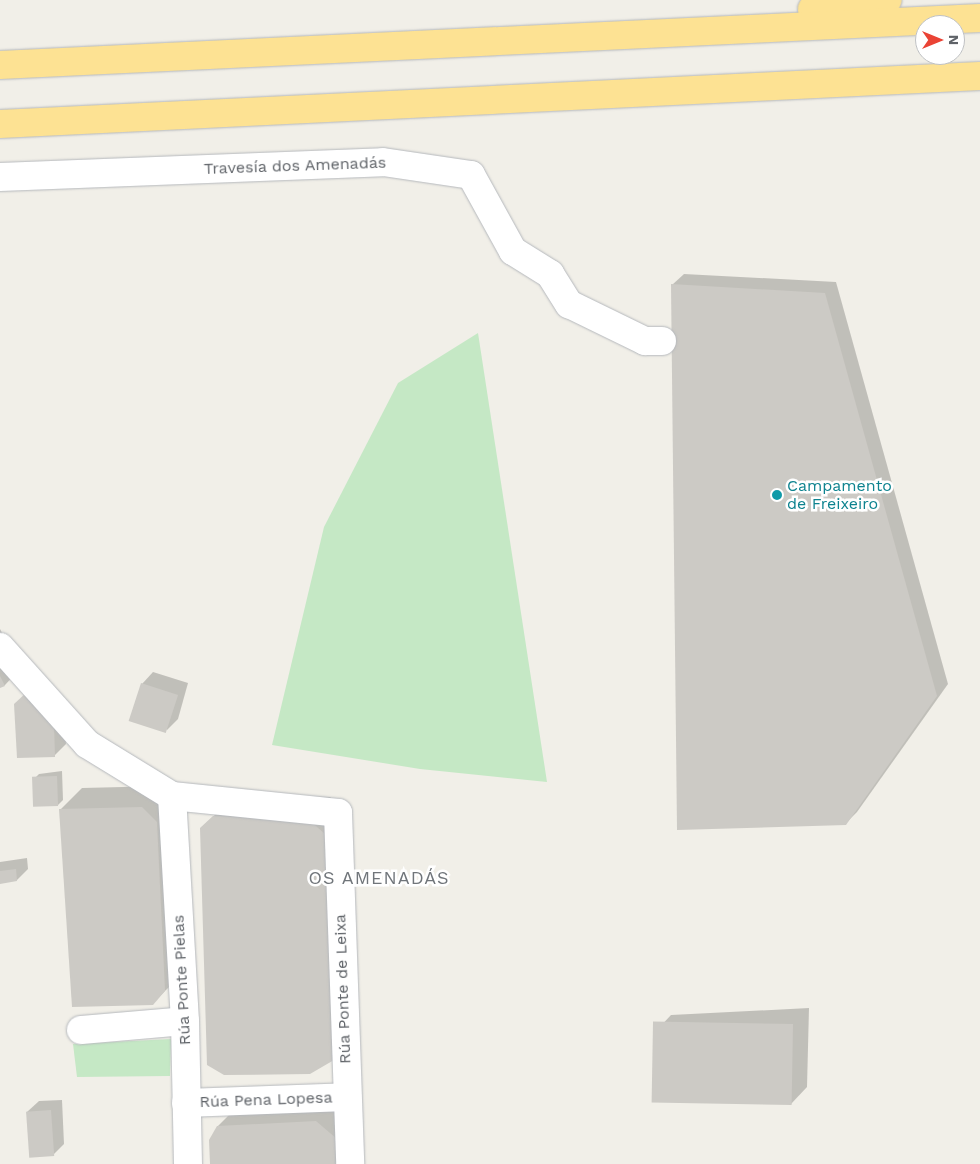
<!DOCTYPE html>
<meta charset="utf-8">
<style>
body{margin:0}
#map{position:relative;width:980px;height:1164px;overflow:hidden;background:#f1efe8;font-family:"Work Sans",sans-serif}
div>[style]{position:absolute}
[style*='--x']{left:calc(var(--x)*1px);top:calc(var(--y)*1px);width:calc(var(--w)*1px);rotate:calc(var(--a)*1deg)}
.green>*{inset:0;background:#c5e8c5}
.shadow>*{inset:0;background:#0003}
.building>*{inset:0;background:#cccac5;transform-origin:0 0}
.roads{filter:drop-shadow(0 0 1px #b5b8bc) drop-shadow(0 0 1px #b5b8bc)}
.minor>*{height:28px;margin:-14px;padding:0 14px;transform-origin:14px;border-radius:14px;background:#fff}
.highway>*{height:28px;margin:-14px;padding:0 14px;transform-origin:14px;border-radius:14px;background:#fde293}
.dots>*{width:14px;height:14px;translate:-50% -50%;box-sizing:border-box;border:2px solid #fff;border-radius:50%}
span{translate:-50% -50%;white-space:nowrap;text-align:center;line-height:1.15;-webkit-text-stroke:5px #fff;paint-order:stroke}
.street-label{font-size:16px;color:#5f6368}
.culture-label{font-size:16px;color:#0d838f}
.left{translate:0 -50%;text-align:left}
.neighbourhood-label{font-size:18px;color:#70757a;letter-spacing:1px}
.north{position:absolute;left:915px;top:15px;width:50px;height:50px;box-sizing:border-box;background:#fff;border:1px solid #bfc1c3;border-radius:50%;rotate:90deg;font-size:14px;font-weight:700;line-height:20px;text-align:center;color:#5f6368}
.north::after{content:'';display:block;margin:auto;width:18px;height:22px;background:#ea4335;clip-path:polygon(50% 0,100% 100%,50% 72%,0 100%)}
</style>
<div id="map">
<div class="green">
<i style="clip-path:polygon(478px 333px,547px 782px,420px 769px,272px 745px,324px 527px,398px 383px)"></i>
<i style="clip-path:polygon(171px 1039px,170px 1076px,77px 1077px,73px 1044px)"></i>
</div>
<div class="shadow">
<i style="clip-path:polygon(684px 274px,836px 282px,948px 684px,857px 812px,845px 824px,672px 285px)"></i>
<i style="clip-path:polygon(0 629px,21px 668px,5px 685px,0 686px)"></i>
<i style="clip-path:polygon(153px 672px,188px 683px,178px 719px,167px 730px,142px 684px)"></i>
<i style="clip-path:polygon(64px 714px,66px 744px,54px 756px,18px 757px)"></i>
<i style="clip-path:polygon(62px 771px,63px 800px,58px 805px,34px 779px,39px 774px)"></i>
<i style="clip-path:polygon(164px 786px,174px 982px,152px 1004px,61px 809px,82px 788px)"></i>
<i style="clip-path:polygon(236px 795px,330px 797px,346px 812px,310px 1073px,201px 828px)"></i>
<i style="clip-path:polygon(27px 858px,28px 869px,17px 880px,0 883px,0 862px)"></i>
<i style="clip-path:polygon(809px 1008px,807px 1087px,791px 1104px,655px 1032px,671px 1015px)"></i>
<i style="clip-path:polygon(62px 1100px,64px 1144px,53px 1155px,27px 1112px,39px 1101px)"></i>
<i style="clip-path:polygon(338px 1100px,360px 1164px,211px 1164px,218px 1126px,240px 1104px)"></i>
</div>
<div class="building">
<i style="clip-path:polygon(671px 284px,825px 293px,937px 696px,846px 825px,677px 830px)"></i>
<i style="clip-path:polygon(0 676px,5px 686px,0 688px)"></i>
<i style="left:141px;top:683px;width:39px;height:40px;rotate:18deg"></i>
<i style="clip-path:polygon(27px 692px,54px 725px,55px 757px,17px 758px,14px 704px)"></i>
<i style="left:57px;top:776px;width:30px;height:25px;rotate:88deg"></i>
<i style="clip-path:polygon(142px 807px,157px 822px,165px 991px,153px 1005px,72px 1007px,59px 809px)"></i>
<i style="clip-path:polygon(213px 816px,308px 819px,325px 834px,334px 1060px,310px 1074px,224px 1075px,207px 1065px,200px 828px)"></i>
<i style="clip-path:polygon(16px 869px,17px 881px,0 884px,0 871px)"></i>
<i style="left:793px;top:1024px;width:81px;height:140px;rotate:91deg"></i>
<i style="left:51px;top:1110px;width:46px;height:25px;rotate:86deg"></i>
<i style="clip-path:polygon(316px 1121px,337px 1139px,337px 1164px,210px 1164px,209px 1140px,217px 1126px)"></i>
</div>
<div class="roads">
<div class="minor">
<i style="--x:0;--y:177;--w:383;--a:-2.2"></i>
<i style="--x:383;--y:162;--w:89;--a:8.4"></i>
<i style="--x:471;--y:175;--w:87;--a:61.1"></i>
<i style="--x:513;--y:251;--w:44;--a:31.9"></i>
<i style="--x:550;--y:274;--w:36;--a:58"></i>
<i style="--x:569;--y:304;--w:85;--a:26"></i>
<i style="--x:645;--y:341;--w:17;--a:0"></i>
<i style="--x:0;--y:647;--w:130;--a:48.1"></i>
<i style="--x:87;--y:744;--w:100;--a:31.5"></i>
<i style="--x:172;--y:796;--w:167;--a:5.8"></i>
<i style="--x:338;--y:813;--w:351;--a:88"></i>
<i style="--x:172;--y:796;--w:225;--a:86.7"></i>
<i style="--x:185;--y:1021;--w:143;--a:88.8"></i>
<i style="--x:81;--y:1030;--w:104;--a:-4.9"></i>
<i style="--x:186;--y:1103;--w:160;--a:-2.1"></i>
</div>
<div class="highway">
<i style="--x:812;--y:9;--w:76;--a:-6.8"></i>
<i style="--x:0;--y:65;--w:981;--a:-2.75"></i>
<i style="--x:0;--y:124;--w:981;--a:-2.8"></i>
</div>
</div>
<div class="dots">
<i style="left:777px;top:495px;background:#0f9aa8"></i>
</div>
<div class="street-label">
<span style="left:295px;top:166px;rotate:-2deg">Travesía dos Amenadás</span>
<span style="left:182px;top:980px;rotate:-93deg">Rúa Ponte Pielas</span>
<span style="left:343px;top:989px;rotate:-92deg">Rúa Ponte de Leixa</span>
<span style="left:266px;top:1100px;rotate:-2deg">Rúa Pena Lopesa</span>
</div>
<div class="culture-label">
<span class="left" style="left:787px;top:495px">Campamento<br>de Freixeiro</span>
</div>
<div class="neighbourhood-label">
<span style="left:379px;top:878px">OS AMENADÁS</span>
</div>
<div class="north">N</div>
</div>
